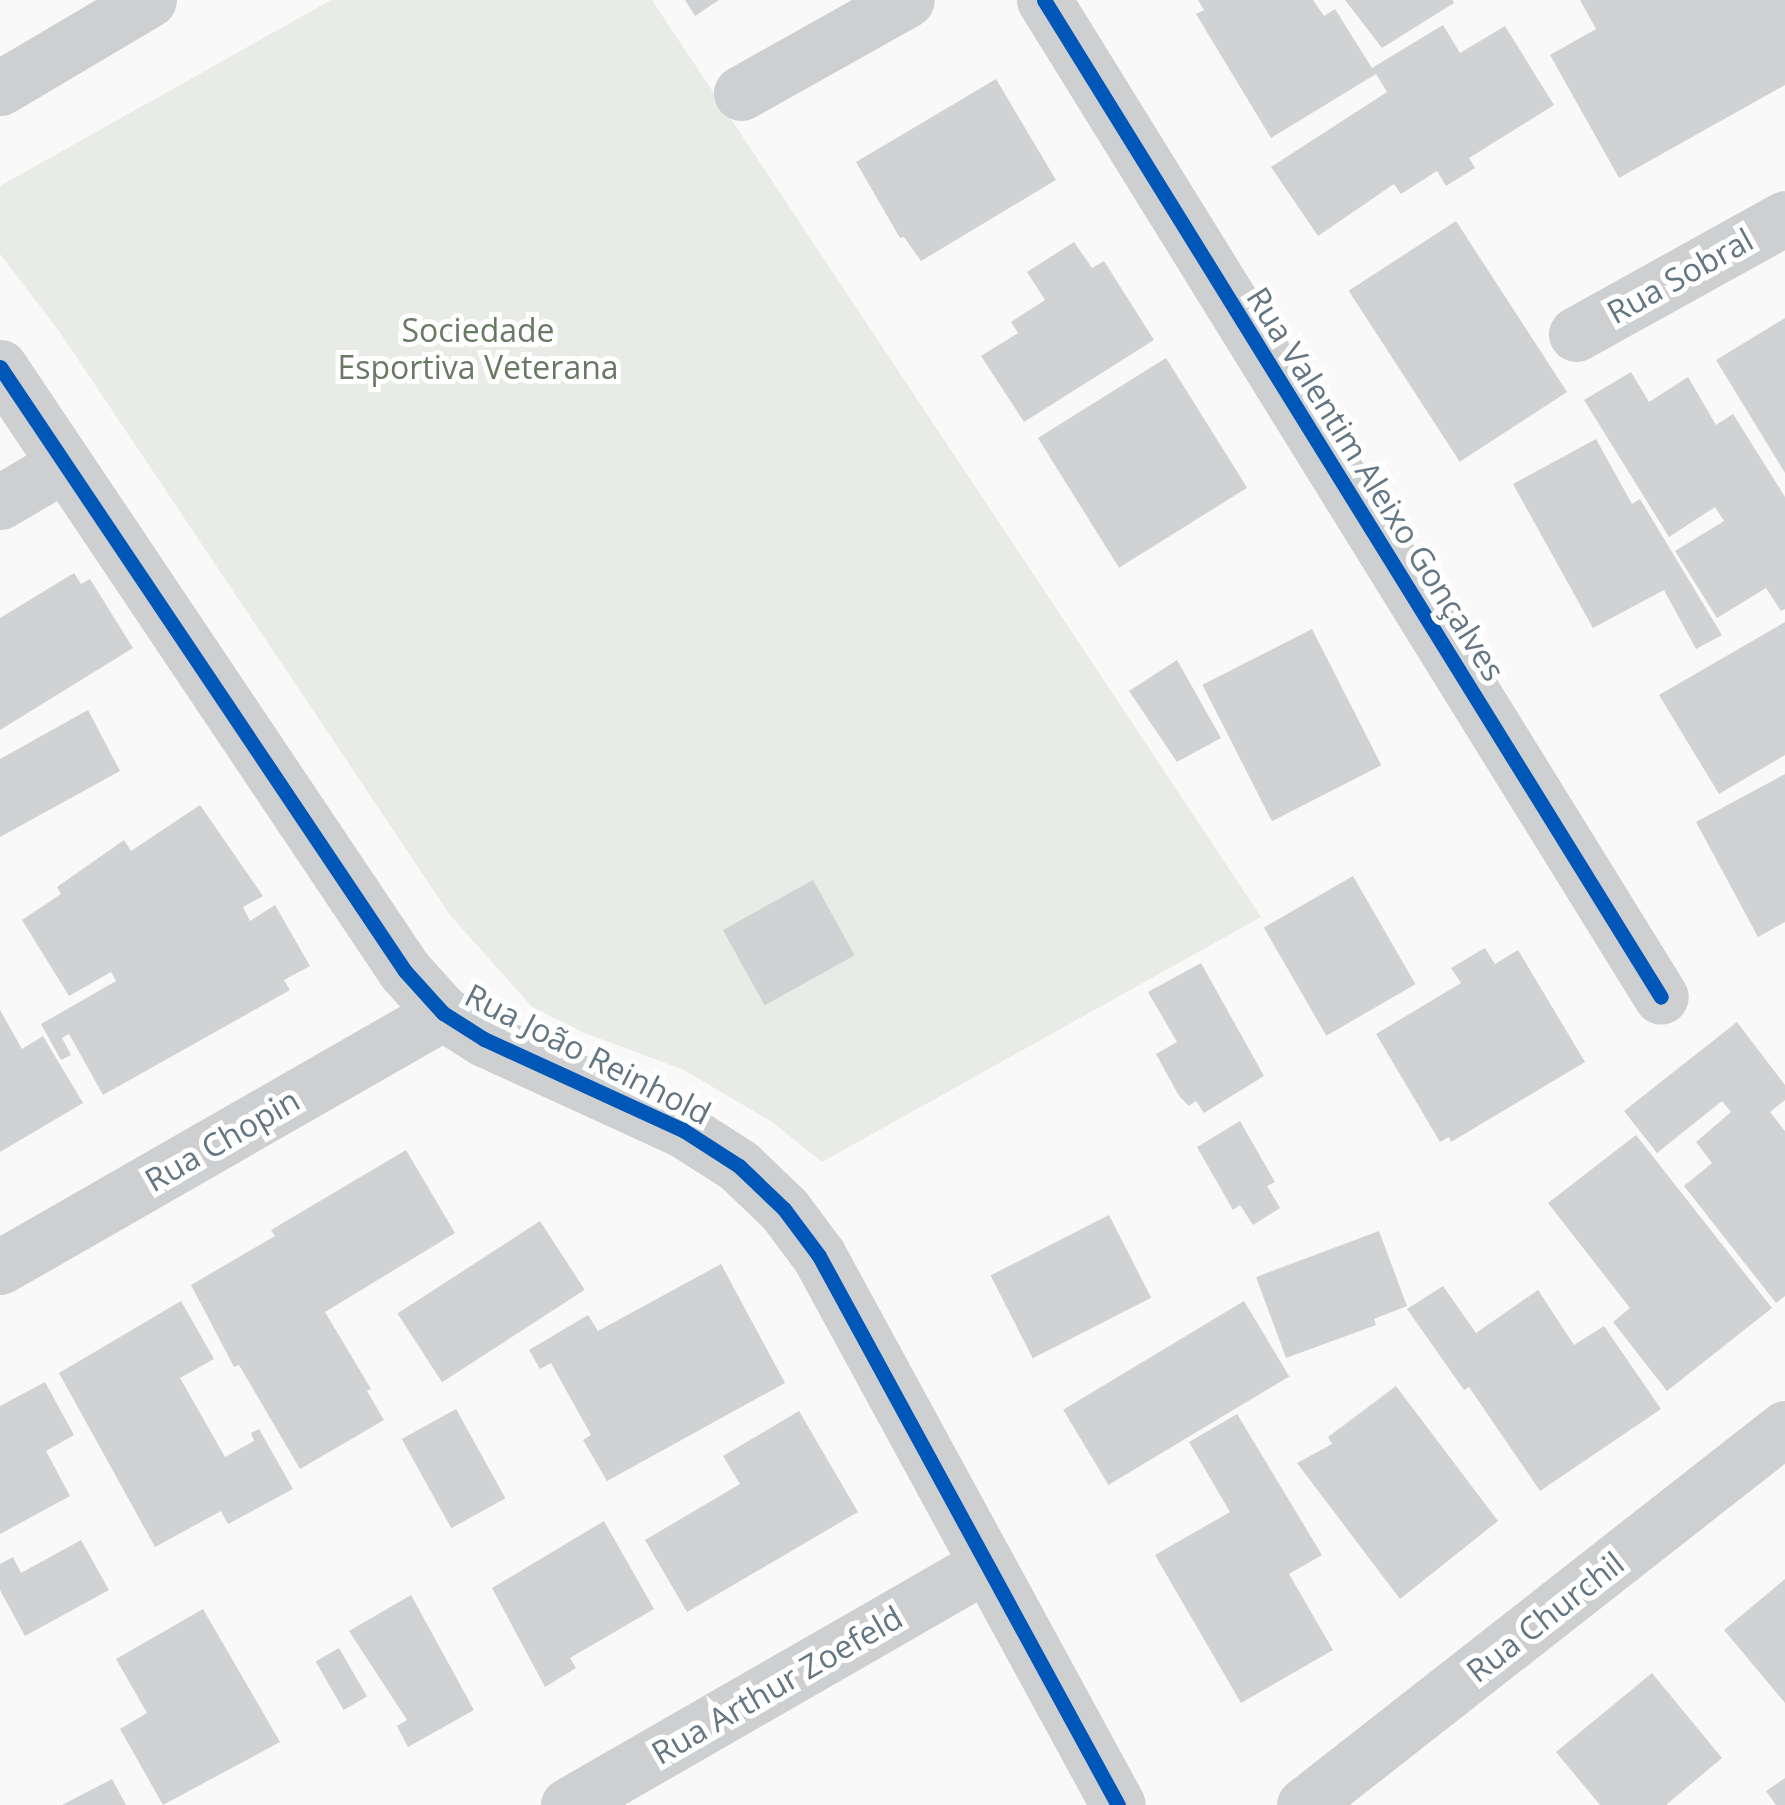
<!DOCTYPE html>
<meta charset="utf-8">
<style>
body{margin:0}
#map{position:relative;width:1785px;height:1805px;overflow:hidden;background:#f9f9f9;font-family:"Open Sans",sans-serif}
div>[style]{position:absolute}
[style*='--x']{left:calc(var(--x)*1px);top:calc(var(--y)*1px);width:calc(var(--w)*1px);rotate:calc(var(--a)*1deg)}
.green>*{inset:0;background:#e8ebe6}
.building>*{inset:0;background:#d0d2d3;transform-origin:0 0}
.minor>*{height:55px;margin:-27.5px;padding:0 27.5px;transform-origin:27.5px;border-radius:27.5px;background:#cecfd0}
.cycleway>*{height:15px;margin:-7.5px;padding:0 7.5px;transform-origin:7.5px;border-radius:7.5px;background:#0057b8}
span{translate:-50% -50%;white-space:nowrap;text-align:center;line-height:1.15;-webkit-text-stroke:10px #fff;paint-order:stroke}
.street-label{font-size:32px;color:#657683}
.park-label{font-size:32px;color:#687a64}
</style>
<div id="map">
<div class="green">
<i style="clip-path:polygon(331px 0,652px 0,1261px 917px,822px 1162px,772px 1122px,684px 1070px,582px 1032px,532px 1007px,450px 915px,59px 331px,0 254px,0 186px)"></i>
</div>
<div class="building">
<i style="clip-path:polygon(685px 0,719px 0,695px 16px)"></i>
<i style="clip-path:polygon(1198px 0,1313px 0,1324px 16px,1335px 9px,1372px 68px,1443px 25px,1460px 53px,1505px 26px,1554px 105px,1469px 158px,1475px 168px,1446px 186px,1437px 171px,1401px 194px,1394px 184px,1318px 236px,1271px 167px,1387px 92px,1376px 74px,1271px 138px,1196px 14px,1204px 10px)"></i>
<i style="clip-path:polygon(1345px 0,1453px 0,1454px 3px,1382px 48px)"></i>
<i style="clip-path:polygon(1580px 0,1785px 0,1785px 85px,1619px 178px,1550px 55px,1596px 29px)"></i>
<i style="clip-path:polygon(996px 79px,1056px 180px,921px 261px,904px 237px,900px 238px,856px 162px)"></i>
<i style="left:1456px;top:221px;width:204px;height:128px;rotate:57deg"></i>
<i style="clip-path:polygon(1074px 242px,1092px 268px,1104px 261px,1154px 340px,1024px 422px,981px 356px,1018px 333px,1011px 322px,1045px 300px,1027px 272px)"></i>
<i style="clip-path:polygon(1785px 318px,1785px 473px,1716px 360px)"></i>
<i style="left:1166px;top:358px;width:153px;height:151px;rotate:58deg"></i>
<i style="clip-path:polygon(1631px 372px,1649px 402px,1688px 377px,1716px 425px,1733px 414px,1785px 497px,1785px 609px,1781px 611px,1766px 588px,1717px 618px,1675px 551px,1724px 521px,1715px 507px,1669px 537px,1584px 400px)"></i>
<i style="clip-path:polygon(1596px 439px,1632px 504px,1640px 499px,1722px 635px,1696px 649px,1664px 590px,1593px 628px,1513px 484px)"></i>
<i style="clip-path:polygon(74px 573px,81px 584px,90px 579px,133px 648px,0 730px,0 618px)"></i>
<i style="clip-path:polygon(1785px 622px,1785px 755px,1719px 794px,1659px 695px)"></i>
<i style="left:1312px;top:629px;width:153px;height:123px;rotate:63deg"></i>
<i style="clip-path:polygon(1177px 660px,1221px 738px,1177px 762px,1129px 691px)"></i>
<i style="clip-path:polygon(88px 710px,120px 771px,0 837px,0 759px)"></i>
<i style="clip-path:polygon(1785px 774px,1785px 922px,1758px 937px,1696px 822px)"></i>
<i style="clip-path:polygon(200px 805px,263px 896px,243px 907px,250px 921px,275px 905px,310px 966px,284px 980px,290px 990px,103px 1095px,69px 1034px,62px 1038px,71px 1055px,61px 1060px,41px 1024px,116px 981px,111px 972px,69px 996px,22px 920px,61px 894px,57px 887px,124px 840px,131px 851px)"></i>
<i style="left:1353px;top:876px;width:125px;height:103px;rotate:60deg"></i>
<i style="left:813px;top:880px;width:86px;height:103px;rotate:61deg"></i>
<i style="clip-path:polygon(1485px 948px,1495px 964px,1518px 950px,1585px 1062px,1451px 1142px,1449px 1137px,1440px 1142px,1376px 1034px,1461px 983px,1451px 968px)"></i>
<i style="clip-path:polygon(1201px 963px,1264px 1076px,1204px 1113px,1196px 1101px,1189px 1106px,1179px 1096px,1156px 1054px,1177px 1042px,1148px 992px)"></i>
<i style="clip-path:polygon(0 1010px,22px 1049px,43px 1036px,83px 1103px,0 1152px)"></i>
<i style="clip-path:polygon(1737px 1022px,1785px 1085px,1785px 1100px,1770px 1112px,1785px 1131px,1785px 1296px,1776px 1303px,1684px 1186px,1712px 1163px,1696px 1142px,1731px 1112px,1722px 1101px,1657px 1153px,1624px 1111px)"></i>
<i style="clip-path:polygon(1240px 1121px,1275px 1182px,1267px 1186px,1280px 1208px,1253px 1225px,1240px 1205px,1233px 1210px,1197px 1147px)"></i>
<i style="clip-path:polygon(1636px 1135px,1772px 1308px,1667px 1391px,1613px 1322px,1630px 1308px,1548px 1203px)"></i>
<i style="clip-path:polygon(406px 1150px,455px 1233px,325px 1312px,371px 1389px,367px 1391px,384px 1420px,300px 1469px,239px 1365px,234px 1367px,191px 1285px,275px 1236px,271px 1230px)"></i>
<i style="left:1109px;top:1215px;width:93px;height:133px;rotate:63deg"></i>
<i style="left:540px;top:1221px;width:82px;height:170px;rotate:57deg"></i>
<i style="clip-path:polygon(1379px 1231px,1407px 1306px,1374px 1319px,1376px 1325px,1286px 1358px,1256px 1277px)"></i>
<i style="clip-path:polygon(721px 1264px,785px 1383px,607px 1481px,583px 1440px,591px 1435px,551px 1363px,540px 1369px,529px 1350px,588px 1315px,598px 1331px)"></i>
<i style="clip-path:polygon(1443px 1286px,1476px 1333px,1538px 1290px,1574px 1345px,1604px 1326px,1661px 1409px,1540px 1491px,1469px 1387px,1464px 1390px,1407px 1309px)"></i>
<i style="clip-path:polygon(181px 1301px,214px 1359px,180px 1378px,225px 1457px,254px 1441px,251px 1433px,259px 1429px,293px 1489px,228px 1524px,221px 1511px,155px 1547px,59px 1373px)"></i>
<i style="left:1244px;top:1301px;width:88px;height:211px;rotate:59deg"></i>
<i style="clip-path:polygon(45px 1382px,74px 1435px,46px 1451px,70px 1496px,0 1534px,0 1406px)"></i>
<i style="clip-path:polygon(1396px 1386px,1498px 1521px,1400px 1599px,1297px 1463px,1332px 1444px,1328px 1437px)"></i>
<i style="left:456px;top:1409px;width:102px;height:62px;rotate:61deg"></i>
<i style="clip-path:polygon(799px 1411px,858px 1512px,687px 1612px,645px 1540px,740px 1484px,723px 1456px)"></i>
<i style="clip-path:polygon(1237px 1414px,1322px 1555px,1289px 1574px,1333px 1650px,1241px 1703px,1155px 1555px,1230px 1512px,1189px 1442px)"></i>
<i style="clip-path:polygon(604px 1521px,654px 1609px,570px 1658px,576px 1668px,545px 1687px,492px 1588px)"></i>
<i style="clip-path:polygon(81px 1540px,109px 1590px,25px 1636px,0 1590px,0 1564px,13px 1557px,21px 1573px)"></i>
<i style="clip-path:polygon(1785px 1579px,1785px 1703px,1724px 1630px)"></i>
<i style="clip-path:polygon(411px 1595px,474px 1710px,408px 1747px,397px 1726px,407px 1720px,349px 1631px)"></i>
<i style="clip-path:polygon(203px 1609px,280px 1742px,163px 1805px,120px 1729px,147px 1713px,116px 1659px)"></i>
<i style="left:339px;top:1648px;width:56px;height:27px;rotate:60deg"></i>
<i style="clip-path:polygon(1652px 1673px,1722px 1758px,1666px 1805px,1600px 1805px,1556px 1752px)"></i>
<i style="clip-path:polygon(1785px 1778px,1785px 1805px,1776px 1805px,1766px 1791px)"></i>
<i style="clip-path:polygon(112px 1779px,126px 1805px,62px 1805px)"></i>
</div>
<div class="minor">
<i style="--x:1044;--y:0;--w:1172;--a:58.25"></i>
<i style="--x:0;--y:88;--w:173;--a:-30.6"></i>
<i style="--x:741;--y:93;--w:190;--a:-29.3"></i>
<i style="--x:1576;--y:334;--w:239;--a:-29"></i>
<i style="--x:0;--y:367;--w:727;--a:56.16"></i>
<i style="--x:405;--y:971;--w:57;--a:47.9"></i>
<i style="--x:443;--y:1013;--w:49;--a:32.4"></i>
<i style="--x:484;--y:1039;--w:219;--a:24.6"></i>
<i style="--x:683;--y:1130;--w:67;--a:32.7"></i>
<i style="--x:739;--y:1166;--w:62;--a:43.7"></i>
<i style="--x:784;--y:1209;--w:59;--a:53.3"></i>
<i style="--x:819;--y:1256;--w:625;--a:61.43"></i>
<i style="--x:0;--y:502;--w:73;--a:-30.4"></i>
<i style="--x:0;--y:1267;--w:511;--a:-29.83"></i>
<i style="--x:568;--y:1805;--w:483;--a:-29.9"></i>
<i style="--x:1304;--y:1805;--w:611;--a:-38.09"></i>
</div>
<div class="cycleway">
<i style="--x:1044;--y:0;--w:1172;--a:58.25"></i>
<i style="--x:0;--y:367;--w:727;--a:56.16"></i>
<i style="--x:405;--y:971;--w:57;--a:47.9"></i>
<i style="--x:443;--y:1013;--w:49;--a:32.4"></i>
<i style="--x:484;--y:1039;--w:219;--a:24.6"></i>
<i style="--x:683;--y:1130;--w:67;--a:32.7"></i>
<i style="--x:739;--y:1166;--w:62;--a:43.7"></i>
<i style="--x:784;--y:1209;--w:59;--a:53.3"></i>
<i style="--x:819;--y:1256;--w:625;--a:61.43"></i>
</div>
<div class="street-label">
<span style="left:1680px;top:276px;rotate:-29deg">Rua Sobral</span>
<span style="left:1376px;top:484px;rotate:58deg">Rua Valentim Aleixo Gonçalves</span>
<span style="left:588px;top:1054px;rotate:27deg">Rua João Reinhold</span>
<span style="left:222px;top:1140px;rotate:-30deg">Rua Chopin</span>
<span style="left:1545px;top:1617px;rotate:-38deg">Rua Churchil</span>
<span style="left:777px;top:1685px;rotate:-30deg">Rua Arthur Zoefeld</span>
</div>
<div class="park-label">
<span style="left:478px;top:349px">Sociedade<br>Esportiva Veterana</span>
</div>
</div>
